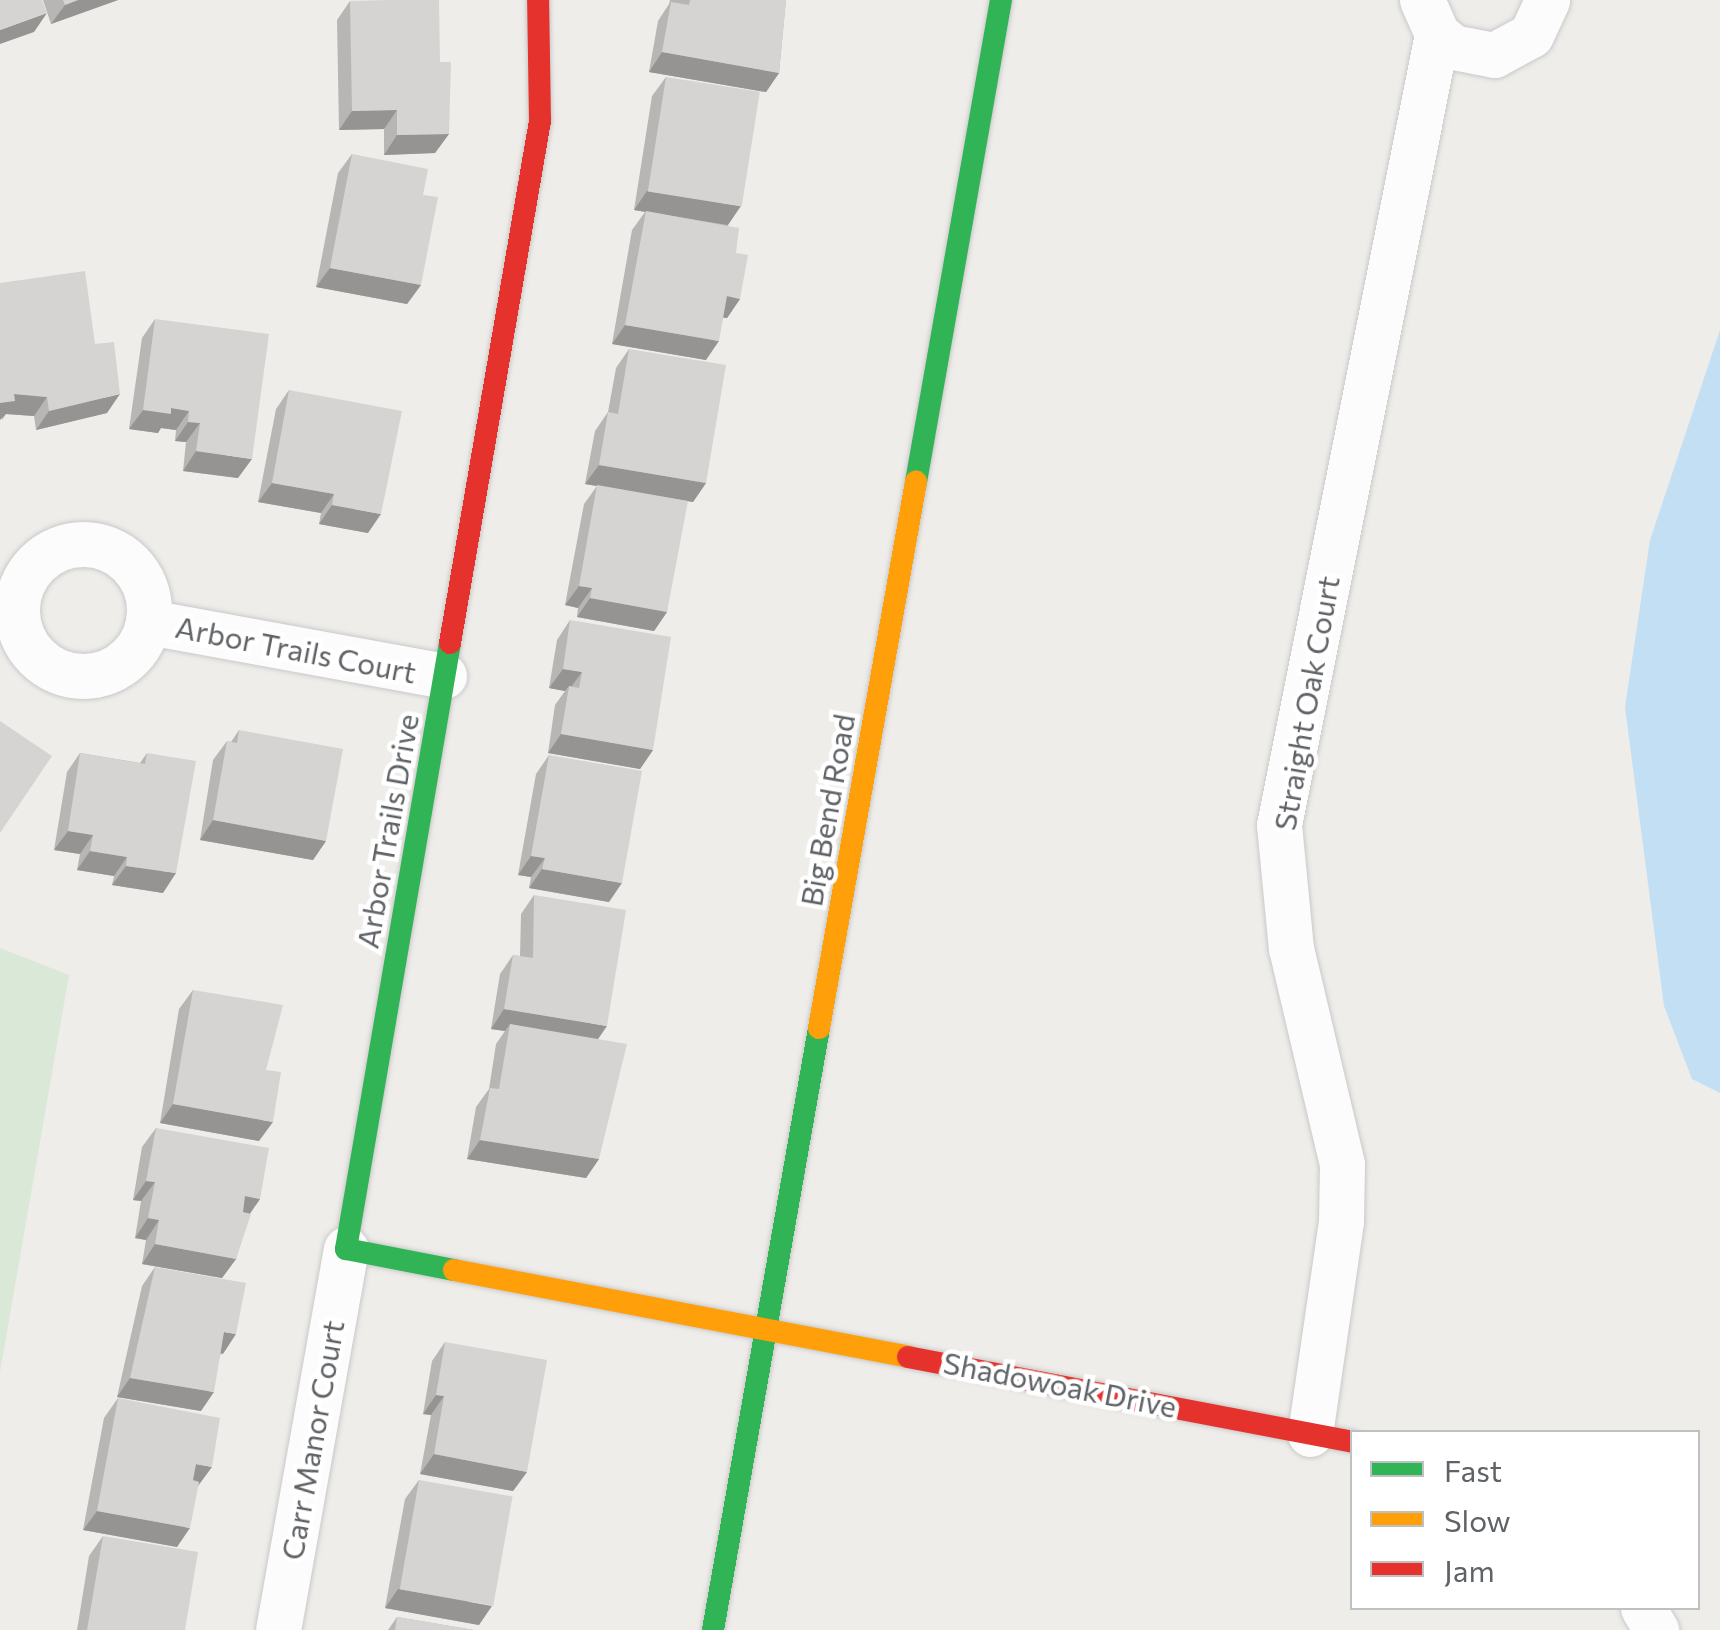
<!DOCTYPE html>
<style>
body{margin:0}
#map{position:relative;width:1720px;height:1630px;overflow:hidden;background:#eeedea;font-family:Commissioner,sans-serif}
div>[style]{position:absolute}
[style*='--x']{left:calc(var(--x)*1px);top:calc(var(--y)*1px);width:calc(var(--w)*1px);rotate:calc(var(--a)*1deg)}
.green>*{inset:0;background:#d9e8d7}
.water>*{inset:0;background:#c3dff4}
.roads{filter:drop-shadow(0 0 2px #c9c9c9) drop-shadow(0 0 2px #c9c9c9)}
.street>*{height:45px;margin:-22.5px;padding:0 22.5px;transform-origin:22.5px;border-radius:22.5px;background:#fcfcfc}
.street>.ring{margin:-22.5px;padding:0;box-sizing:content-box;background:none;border:45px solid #fcfcfc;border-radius:50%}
.fast>*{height:22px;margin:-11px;padding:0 11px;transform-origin:11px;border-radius:11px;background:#30b455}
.slow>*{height:22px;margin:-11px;padding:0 11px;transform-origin:11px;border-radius:11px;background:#ff9f0a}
.jam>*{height:22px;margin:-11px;padding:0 11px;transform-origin:11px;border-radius:11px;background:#e5322d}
.wall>*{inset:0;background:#b7b6b5}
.shaded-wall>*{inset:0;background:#959493}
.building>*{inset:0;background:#d5d4d2;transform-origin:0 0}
span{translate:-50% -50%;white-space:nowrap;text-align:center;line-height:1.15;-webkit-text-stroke:9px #fff;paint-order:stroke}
.street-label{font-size:30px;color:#5f6266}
.legend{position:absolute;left:1350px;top:1430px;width:350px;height:180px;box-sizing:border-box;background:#fff;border:2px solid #bfc0c2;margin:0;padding:12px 18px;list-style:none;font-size:30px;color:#5f6266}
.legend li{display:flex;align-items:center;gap:20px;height:50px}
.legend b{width:50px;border:2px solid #bfc0c2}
</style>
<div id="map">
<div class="green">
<i style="clip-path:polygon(0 948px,69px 975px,0 1372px)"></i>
</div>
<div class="water">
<i style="clip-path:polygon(1720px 330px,1720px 1093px,1692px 1079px,1664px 1006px,1625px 707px,1650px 540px)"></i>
</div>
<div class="roads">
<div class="street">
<i style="--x:1422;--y:0;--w:37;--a:66"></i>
<i style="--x:1437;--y:34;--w:21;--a:39"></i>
<i style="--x:1453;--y:47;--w:42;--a:11"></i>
<i style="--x:1494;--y:55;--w:42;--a:-28.4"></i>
<i style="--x:1531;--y:35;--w:38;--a:-65"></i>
<i class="ring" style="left:17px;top:544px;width:87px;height:87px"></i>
<i style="--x:148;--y:622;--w:301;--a:10.3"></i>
<i style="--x:1310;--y:1434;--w:215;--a:-81.7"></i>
<i style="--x:1341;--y:1221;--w:57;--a:-89"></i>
<i style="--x:1342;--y:1164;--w:221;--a:-103.3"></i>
<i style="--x:1291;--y:949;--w:125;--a:-95.5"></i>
<i style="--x:1279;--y:825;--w:807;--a:-78.7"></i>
<i style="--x:1643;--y:1608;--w:26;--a:59"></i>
<i style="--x:278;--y:1630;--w:387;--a:-79.9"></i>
</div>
<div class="fast">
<i style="--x:916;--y:482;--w:489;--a:-80"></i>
<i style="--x:450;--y:643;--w:615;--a:99.74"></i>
<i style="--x:346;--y:1249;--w:110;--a:11"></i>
<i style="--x:713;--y:1630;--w:611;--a:-80.01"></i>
</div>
<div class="slow">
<i style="--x:819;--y:1028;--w:555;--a:-79.93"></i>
<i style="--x:454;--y:1270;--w:462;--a:10.8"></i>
</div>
<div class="jam">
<i style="--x:450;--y:643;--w:530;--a:-80.22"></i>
<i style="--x:540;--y:121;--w:121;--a:-90.9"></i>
<i style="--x:908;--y:1357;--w:452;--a:10.8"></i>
</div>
</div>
<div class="wall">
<i style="clip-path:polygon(43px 0,118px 0,51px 24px)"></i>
<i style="clip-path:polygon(670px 0,786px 0,779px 73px,766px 92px,649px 72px,658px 21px,669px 4px)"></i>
<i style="clip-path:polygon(350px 1px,440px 62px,449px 134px,435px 153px,384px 155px,384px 129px,339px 130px,337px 20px)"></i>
<i style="clip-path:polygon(666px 77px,728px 225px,736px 253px,740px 299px,727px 318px,723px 318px,706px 360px,612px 344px,632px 230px,645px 212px,634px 210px,652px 96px)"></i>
<i style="clip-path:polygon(352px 154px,423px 195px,421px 285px,407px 304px,316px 287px,338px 173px)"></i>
<i style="clip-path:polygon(0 283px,95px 344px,107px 413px,36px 430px,34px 416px,6px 414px,2px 420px)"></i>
<i style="clip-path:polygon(155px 319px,238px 478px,183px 471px,186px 442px,175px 441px,176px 430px,161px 428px,158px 433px,129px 429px,142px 338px)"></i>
<i style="clip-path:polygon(629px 349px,706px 483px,693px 502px,675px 499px,667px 612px,654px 631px,577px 617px,578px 608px,565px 605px,584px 504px,597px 486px,585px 484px,595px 431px,608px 412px,616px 368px)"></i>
<i style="clip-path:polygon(289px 390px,368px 533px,319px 524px,321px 513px,258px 502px,276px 409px)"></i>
<i style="clip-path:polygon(570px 620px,653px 750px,640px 769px,548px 753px,555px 705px,565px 691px,549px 688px,557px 640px)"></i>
<i style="clip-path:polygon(239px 730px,326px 841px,313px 860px,200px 840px,213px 760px,227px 741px,231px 742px)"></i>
<i style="clip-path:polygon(80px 753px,140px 763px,147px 753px,163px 893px,112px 885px,114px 876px,77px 870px,80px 854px,54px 850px,67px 772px)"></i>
<i style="clip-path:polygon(549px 755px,609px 902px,529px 888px,531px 877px,518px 875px,536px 774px)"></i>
<i style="clip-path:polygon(534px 895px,598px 1039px,599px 1159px,586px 1178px,467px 1159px,476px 1107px,489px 1089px,496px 1044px,505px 1031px,491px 1029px,500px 974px,513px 955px,520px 956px,521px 914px)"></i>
<i style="clip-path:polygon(193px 990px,266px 1070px,259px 1141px,160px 1123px,179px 1009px)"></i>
<i style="clip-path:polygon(156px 1128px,260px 1199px,250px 1213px,236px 1259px,222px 1278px,142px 1264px,146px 1240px,135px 1238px,141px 1201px,133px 1200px,142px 1147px)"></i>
<i style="clip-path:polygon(155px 1267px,223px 1354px,221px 1353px,201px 1411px,117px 1397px,142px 1286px)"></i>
<i style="clip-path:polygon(445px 1342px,527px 1472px,513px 1491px,420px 1474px,431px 1415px,423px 1414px,432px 1361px)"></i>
<i style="clip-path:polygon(118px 1398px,198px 1486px,177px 1547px,83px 1530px,104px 1418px)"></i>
<i style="clip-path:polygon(419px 1480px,479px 1625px,385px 1608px,405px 1499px)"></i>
<i style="clip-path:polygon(103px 1536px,185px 1630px,77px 1630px,89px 1556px)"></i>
<i style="clip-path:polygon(397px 1617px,474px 1630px,388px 1630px)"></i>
</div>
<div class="shaded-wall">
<i style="clip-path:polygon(78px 0,118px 0,51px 24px,65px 5px)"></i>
<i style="clip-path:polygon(47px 13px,34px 32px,0 44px,0 30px)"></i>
<i style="clip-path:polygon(662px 52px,779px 73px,766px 92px,649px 72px)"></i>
<i style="clip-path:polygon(397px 110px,384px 129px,339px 130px,352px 111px)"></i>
<i style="clip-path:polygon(449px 134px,435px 153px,384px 155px,397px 135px)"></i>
<i style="clip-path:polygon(647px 191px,741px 206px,728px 225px,634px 210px)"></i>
<i style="clip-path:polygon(330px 268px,421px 285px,407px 304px,316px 287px)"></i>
<i style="clip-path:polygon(727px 296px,740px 299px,727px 318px,714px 316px)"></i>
<i style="clip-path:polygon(625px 325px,719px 341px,706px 360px,612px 344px)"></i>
<i style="clip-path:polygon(14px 394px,47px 397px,34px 416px,6px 414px,0 420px,0 403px)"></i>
<i style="clip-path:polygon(120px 394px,107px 413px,36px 430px,49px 411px)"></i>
<i style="clip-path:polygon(171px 408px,189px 411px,176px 430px,161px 428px,158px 433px,129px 429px,143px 410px)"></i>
<i style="clip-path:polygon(188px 422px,200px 423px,186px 442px,175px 441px)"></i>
<i style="clip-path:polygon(196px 451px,252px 459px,238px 478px,183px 471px)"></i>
<i style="clip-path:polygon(599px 465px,706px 483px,693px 502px,585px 484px)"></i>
<i style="clip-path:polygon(272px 483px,334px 494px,321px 513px,258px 502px)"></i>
<i style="clip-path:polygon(332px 505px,381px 514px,368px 533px,319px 524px)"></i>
<i style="clip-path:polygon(579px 586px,592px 588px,578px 608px,565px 605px)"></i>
<i style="clip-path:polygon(590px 598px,667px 612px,654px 631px,577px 617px)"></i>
<i style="clip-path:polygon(563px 669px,582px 672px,568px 691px,569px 686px,565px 691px,549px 688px)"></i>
<i style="clip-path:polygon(561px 734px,653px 750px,640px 769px,548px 753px)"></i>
<i style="clip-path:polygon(213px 820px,326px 841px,313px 860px,200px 840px)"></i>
<i style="clip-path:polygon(68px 831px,93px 835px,80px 854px,54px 850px)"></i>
<i style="clip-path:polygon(90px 851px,127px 857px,114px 876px,77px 870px)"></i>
<i style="clip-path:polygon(531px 856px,545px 858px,531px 877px,518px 875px)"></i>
<i style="clip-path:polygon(126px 866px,176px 873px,163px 893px,112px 885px)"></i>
<i style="clip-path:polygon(542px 869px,622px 883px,609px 902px,529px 888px)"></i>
<i style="clip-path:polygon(504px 1009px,607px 1026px,594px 1045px,510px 1024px,505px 1031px,491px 1029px)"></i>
<i style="clip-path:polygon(173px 1104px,273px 1122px,259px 1141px,160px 1123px)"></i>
<i style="clip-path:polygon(480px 1140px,599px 1159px,586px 1178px,467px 1159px)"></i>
<i style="clip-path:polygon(146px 1181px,155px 1182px,141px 1201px,133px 1200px)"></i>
<i style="clip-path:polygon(245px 1196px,260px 1199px,247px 1218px,232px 1216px)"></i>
<i style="clip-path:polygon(148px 1218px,159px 1220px,146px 1240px,135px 1238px)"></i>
<i style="clip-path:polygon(155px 1244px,236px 1259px,222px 1278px,142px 1264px)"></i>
<i style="clip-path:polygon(224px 1332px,236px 1334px,223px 1354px,211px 1351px)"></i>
<i style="clip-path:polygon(130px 1378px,214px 1392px,201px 1411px,117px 1397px)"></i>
<i style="clip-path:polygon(436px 1395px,444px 1396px,431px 1415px,423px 1414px)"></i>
<i style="clip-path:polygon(434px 1454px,527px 1472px,513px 1491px,420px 1474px)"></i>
<i style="clip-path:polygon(196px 1464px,212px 1467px,198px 1486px,183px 1483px)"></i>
<i style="clip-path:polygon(97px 1511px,190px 1528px,177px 1547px,83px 1530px)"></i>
<i style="clip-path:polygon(398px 1589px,492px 1606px,479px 1625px,385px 1608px)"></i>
</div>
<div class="building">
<i style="clip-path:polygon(0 0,42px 0,47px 13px,0 30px)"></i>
<i style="clip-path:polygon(63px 0,78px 0,65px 5px)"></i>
<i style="clip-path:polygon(387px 0,439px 0,440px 62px,451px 62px,449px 134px,397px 135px,397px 110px,352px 111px,350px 1px)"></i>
<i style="clip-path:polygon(690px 0,786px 0,779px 73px,662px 52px,671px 2px,689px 5px)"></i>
<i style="left:666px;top:77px;width:95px;height:116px;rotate:9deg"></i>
<i style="clip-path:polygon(352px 154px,428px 169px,423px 195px,438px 197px,421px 285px,330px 268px)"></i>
<i style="clip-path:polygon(646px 211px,739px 228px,736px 253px,748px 255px,740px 299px,727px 296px,719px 341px,625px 325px)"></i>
<i style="clip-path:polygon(85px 271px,95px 344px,114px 342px,120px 394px,49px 411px,47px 397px,14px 394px,15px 401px,0 403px,0 283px)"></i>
<i style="clip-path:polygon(155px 319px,269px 334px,252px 459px,196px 451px,200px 423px,188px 422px,189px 411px,171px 408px,171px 414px,143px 410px)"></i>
<i style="clip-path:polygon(629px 349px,726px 365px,706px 483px,599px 465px,608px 412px,618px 414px)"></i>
<i style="clip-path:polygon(289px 390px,402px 411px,381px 514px,332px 505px,334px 494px,272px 483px)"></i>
<i style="clip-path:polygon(597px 485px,688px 501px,667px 612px,590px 598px,592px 588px,579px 586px)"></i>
<i style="clip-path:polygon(570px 620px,671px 637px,653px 750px,561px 734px,569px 686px,579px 688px,582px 672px,563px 669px)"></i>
<i style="clip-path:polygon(0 721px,52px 756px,0 833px)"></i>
<i style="clip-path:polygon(239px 730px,343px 749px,326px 841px,213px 820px,227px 741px,237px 743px)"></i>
<i style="clip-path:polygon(80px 753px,145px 764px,147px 753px,196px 761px,176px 873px,126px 866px,127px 857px,90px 851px,93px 835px,68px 831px)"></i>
<i style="clip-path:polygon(549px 755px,642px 771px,622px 883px,542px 869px,545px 858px,531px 856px)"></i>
<i style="clip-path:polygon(534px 895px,626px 910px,607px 1026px,504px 1009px,513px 955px,533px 958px)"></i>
<i style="clip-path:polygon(193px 990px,283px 1005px,266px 1070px,281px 1072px,273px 1122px,173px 1104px)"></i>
<i style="clip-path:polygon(510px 1024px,627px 1044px,599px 1159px,480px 1140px,490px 1088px,499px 1089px)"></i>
<i style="clip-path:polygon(156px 1128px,269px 1148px,260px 1199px,245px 1196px,243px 1212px,251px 1214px,236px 1259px,155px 1244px,159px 1220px,148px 1218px,155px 1182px,146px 1181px)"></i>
<i style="clip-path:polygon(155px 1267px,246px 1283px,236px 1334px,224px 1332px,214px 1392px,130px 1378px)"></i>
<i style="clip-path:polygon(445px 1342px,547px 1360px,527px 1472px,434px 1454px,444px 1396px,436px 1395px)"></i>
<i style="clip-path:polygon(118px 1398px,220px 1418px,212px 1467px,196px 1464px,193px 1480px,199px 1482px,190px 1528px,97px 1511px)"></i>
<i style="left:419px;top:1480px;width:95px;height:111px;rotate:10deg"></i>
<i style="clip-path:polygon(103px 1536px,198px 1552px,185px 1630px,87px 1630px)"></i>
<i style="clip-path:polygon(397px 1617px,474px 1630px,395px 1630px)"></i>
</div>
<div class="street-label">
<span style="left:296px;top:649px;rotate:11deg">Arbor Trails Court</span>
<span style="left:1306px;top:703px;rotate:-80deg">Straight Oak Court</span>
<span style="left:827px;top:810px;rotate:-80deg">Big Bend Road</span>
<span style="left:387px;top:831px;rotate:-80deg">Arbor Trails Drive</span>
<span style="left:1060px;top:1384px;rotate:11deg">Shadowoak Drive</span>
<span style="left:312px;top:1440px;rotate:-80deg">Carr Manor Court</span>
</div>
<ul class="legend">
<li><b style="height:12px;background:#30b455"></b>Fast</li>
<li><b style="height:12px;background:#ff9f0a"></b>Slow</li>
<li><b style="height:12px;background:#e5322d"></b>Jam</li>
</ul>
</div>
